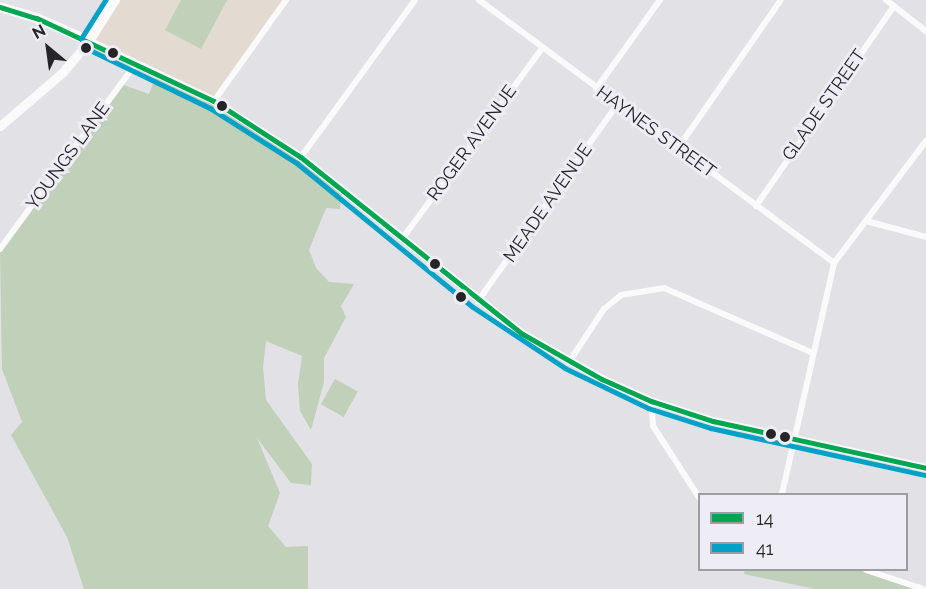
<!DOCTYPE html>
<style>
body{margin:0}
#map{position:relative;width:926px;height:589px;overflow:hidden;background:#e2e1e5;font-family:Raleway,sans-serif}
div>[style]{position:absolute}
[style*='--x']{left:calc(var(--x)*1px);top:calc(var(--y)*1px);width:calc(var(--w)*1px);rotate:calc(var(--a)*1deg)}
.education>*{inset:0;background:#e3dad2}
.green>*{inset:0;background:#c0d0b9;transform-origin:0 0}
.minor>*{height:6px;margin:-3px;padding:0 3px;transform-origin:3px;border-radius:3px;background:#fbfafb}
.tertiary>*{height:8px;margin:-4px;padding:0 4px;transform-origin:4px;border-radius:4px;background:#fbfafb}
.secondary>*{height:9px;margin:-4.5px;padding:0 4.5px;transform-origin:4.5px;border-radius:4.5px;background:#fbfafb}
.primary>*{height:10px;margin:-5px;padding:0 5px;transform-origin:5px;border-radius:5px;background:#fbfafb}
.bus-1>*{height:4.5px;margin:-2.25px;padding:0 2.25px;transform-origin:2.25px;border-radius:2.25px;background:#00a651}
.bus-2>*{height:4.5px;margin:-2.25px;padding:0 2.25px;transform-origin:2.25px;border-radius:2.25px;background:#02a2c6}
.dots>*{width:16px;height:16px;translate:-50% -50%;box-sizing:border-box;border:3px solid #eeedf5;border-radius:50%}
span{translate:-50% -50%;white-space:nowrap;text-align:center;line-height:1.15;-webkit-text-stroke:6px #eeedf5;paint-order:stroke}
.street-label{font-size:18px;color:#252427}
.legend{position:absolute;left:698px;top:493px;width:210px;height:78px;box-sizing:border-box;background:#eeedf5;border:2px solid #9e9da3;margin:0;padding:8px 10px;list-style:none;font-size:18px;color:#252427}
.legend li{display:flex;align-items:center;gap:12px;height:30px}
.legend b{width:30px;border:2px solid #9e9da3}
.north{position:absolute;left:18px;top:18px;width:60px;height:60px;-webkit-text-stroke:4px #eeedf5;paint-order:stroke;rotate:331deg;font-size:16px;font-weight:700;line-height:24px;text-align:center;color:#252427}
.north::after{content:'';display:block;margin:auto;width:21px;height:27px;background:#252427;clip-path:polygon(50% 0,100% 100%,50% 72%,0 100%)}
</style>
<div id="map">
<div class="education">
<i style="clip-path:polygon(115px 0,286px 0,214px 101px,89px 41px)"></i>
</div>
<div class="green">
<i style="clip-path:polygon(181px 0,227px 0,201px 49px,165px 30px)"></i>
<i style="clip-path:polygon(155px 78px,203px 101px,214px 101px,342px 189px,340px 209px,326px 208px,309px 250px,316px 268px,329px 282px,354px 284px,341px 306px,346px 317px,324px 358px,324px 382px,311px 430px,300px 411px,298px 384px,302px 356px,266px 341px,263px 367px,266px 400px,312px 464px,311px 485px,291px 483px,257px 438px,280px 493px,268px 526px,286px 547px,308px 546px,308px 589px,84px 589px,67px 537px,11px 435px,22px 422px,2px 369px,0 250px,121px 84px,149px 94px)"></i>
<i style="left:335px;top:379px;width:26px;height:29px;rotate:29deg"></i>
<i style="clip-path:polygon(745px 570px,866px 570px,923px 589px,815px 589px,744px 574px)"></i>
</div>
<div class="minor">
<i style="--x:479;--y:0;--w:442;--a:36.5"></i>
<i style="--x:886;--y:0;--w:51;--a:37.8"></i>
<i style="--x:596;--y:89;--w:110;--a:-54.3"></i>
<i style="--x:214;--y:101;--w:124;--a:-54.5"></i>
<i style="--x:678;--y:148;--w:180;--a:-55.2"></i>
<i style="--x:301;--y:157;--w:194;--a:-54"></i>
<i style="--x:756;--y:206;--w:243;--a:-55.4"></i>
<i style="--x:866;--y:221;--w:62;--a:14.9"></i>
<i style="--x:402;--y:239;--w:238;--a:-53.7"></i>
<i style="--x:0;--y:249;--w:230;--a:-53.8"></i>
<i style="--x:478;--y:301;--w:240;--a:-54.7"></i>
<i style="--x:569;--y:362;--w:64;--a:-56.6"></i>
<i style="--x:604;--y:309;--w:22;--a:-39"></i>
<i style="--x:621;--y:295;--w:44;--a:-9.2"></i>
<i style="--x:664;--y:288;--w:163;--a:23.6"></i>
<i style="--x:651;--y:401;--w:25;--a:85"></i>
<i style="--x:653;--y:426;--w:87;--a:57.2"></i>
<i style="--x:782;--y:494;--w:237;--a:-77.3"></i>
<i style="--x:834;--y:263;--w:153;--a:-53"></i>
<i style="--x:866;--y:570;--w:60;--a:18.4"></i>
</div>
<div class="tertiary">
<i style="--x:89;--y:41;--w:139;--a:25.6"></i>
<i style="--x:214;--y:101;--w:103;--a:32.8"></i>
<i style="--x:301;--y:157;--w:284;--a:38.6"></i>
<i style="--x:523;--y:334;--w:91;--a:29.7"></i>
<i style="--x:602;--y:379;--w:54;--a:24.2"></i>
<i style="--x:651;--y:401;--w:65;--a:17.9"></i>
<i style="--x:713;--y:421;--w:218;--a:12.4"></i>
</div>
<div class="secondary">
<i style="--x:0;--y:126;--w:83;--a:-40.6"></i>
<i style="--x:63;--y:72;--w:40;--a:-50"></i>
</div>
<div class="primary">
<i style="--x:0;--y:7;--w:39;--a:17"></i>
<i style="--x:37;--y:18;--w:57;--a:23.9"></i>
<i style="--x:89;--y:41;--w:49;--a:-57.6"></i>
</div>
<div class="bus-1">
<i style="--x:0;--y:7;--w:39;--a:17"></i>
<i style="--x:37;--y:18;--w:195;--a:25.1"></i>
<i style="--x:214;--y:101;--w:103;--a:32.8"></i>
<i style="--x:301;--y:157;--w:284;--a:38.6"></i>
<i style="--x:523;--y:334;--w:91;--a:29.7"></i>
<i style="--x:602;--y:379;--w:54;--a:24.2"></i>
<i style="--x:651;--y:401;--w:65;--a:17.9"></i>
<i style="--x:713;--y:421;--w:218;--a:12.4"></i>
</div>
<div class="bus-2">
<i style="--x:106;--y:0;--w:45;--a:122.3"></i>
<i style="--x:82;--y:38;--w:9;--a:77"></i>
<i style="--x:84;--y:47;--w:140;--a:25.8"></i>
<i style="--x:210;--y:108;--w:103;--a:32.3"></i>
<i style="--x:297;--y:163;--w:227;--a:39.3"></i>
<i style="--x:473;--y:307;--w:110;--a:33.5"></i>
<i style="--x:565;--y:368;--w:92;--a:25.7"></i>
<i style="--x:648;--y:408;--w:66;--a:17.6"></i>
<i style="--x:711;--y:428;--w:218;--a:12.4"></i>
</div>
<div class="dots">
<i style="left:86px;top:48px;background:#252427"></i>
<i style="left:113px;top:53px;background:#252427"></i>
<i style="left:222px;top:106px;background:#252427"></i>
<i style="left:435px;top:264px;background:#252427"></i>
<i style="left:461px;top:297px;background:#252427"></i>
<i style="left:771px;top:434px;background:#252427"></i>
<i style="left:785px;top:437px;background:#252427"></i>
</div>
<div class="street-label">
<span style="left:824px;top:105px;rotate:-55deg">GLADE STREET</span>
<span style="left:656px;top:132px;rotate:36deg">HAYNES STREET</span>
<span style="left:472px;top:143px;rotate:-54deg">ROGER AVENUE</span>
<span style="left:68px;top:156px;rotate:-54deg">YOUNGS LANE</span>
<span style="left:548px;top:203px;rotate:-55deg">MEADE AVENUE</span>
</div>
<ul class="legend">
<li><b style="height:8px;background:#00a651"></b>14</li>
<li><b style="height:8px;background:#02a2c6"></b>41</li>
</ul>
<div class="north">N</div>
</div>
